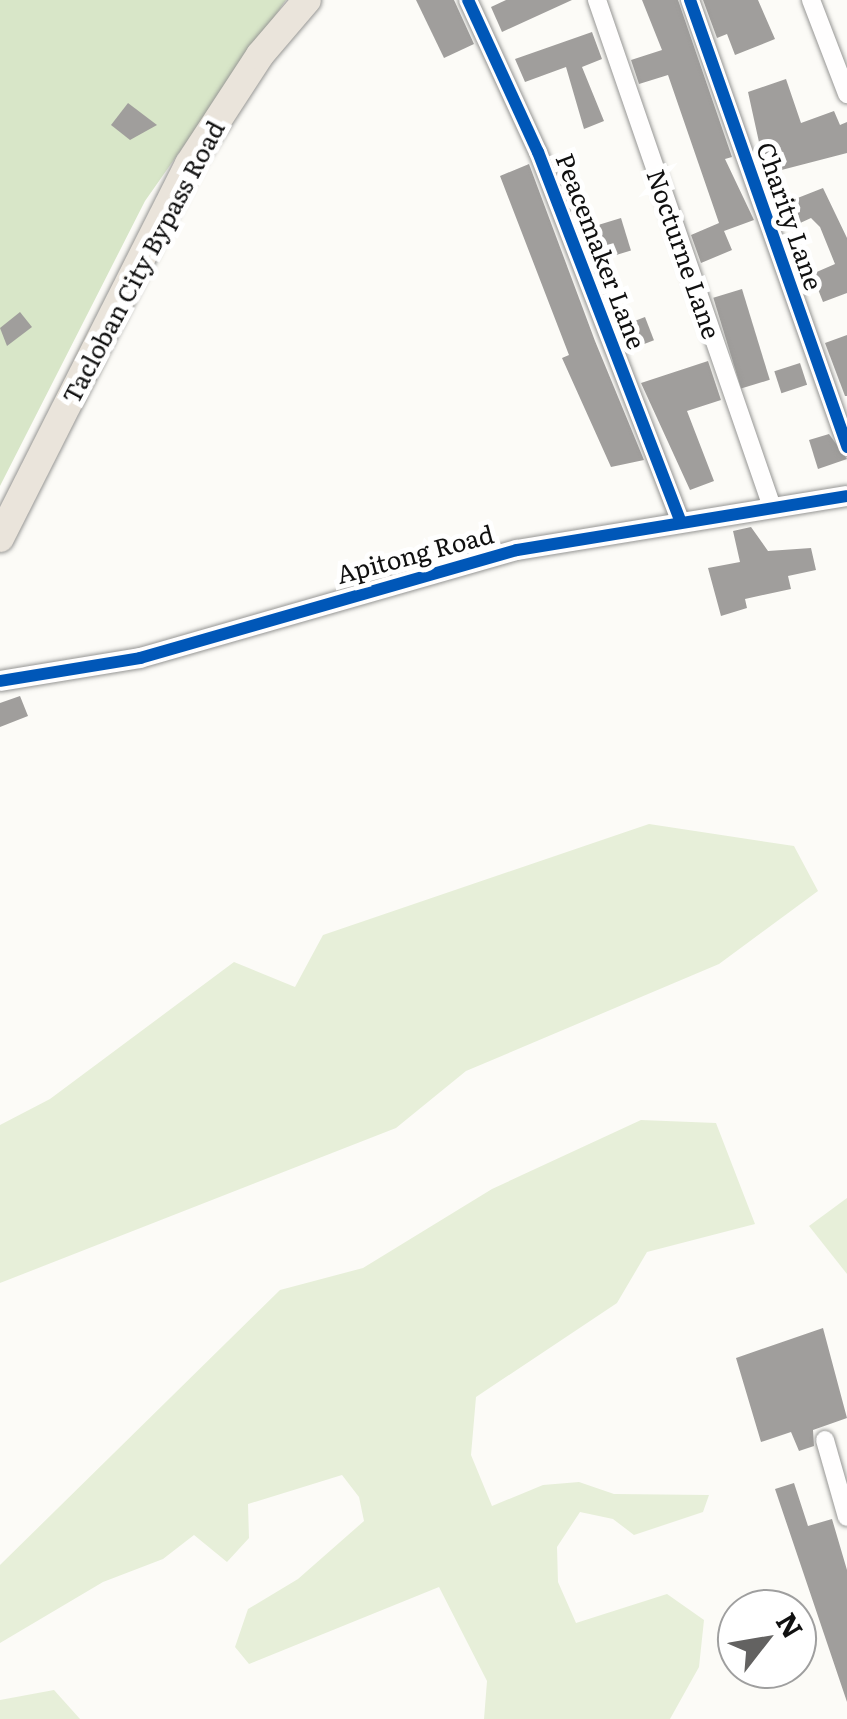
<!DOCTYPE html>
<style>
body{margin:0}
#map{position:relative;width:847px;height:1719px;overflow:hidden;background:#fcfbf7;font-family:Literata,serif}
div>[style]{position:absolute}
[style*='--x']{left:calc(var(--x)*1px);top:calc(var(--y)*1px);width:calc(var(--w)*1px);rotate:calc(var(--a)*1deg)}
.green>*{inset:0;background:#e7efd9}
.forest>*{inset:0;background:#d8e6c8}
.building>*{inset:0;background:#a09e9c;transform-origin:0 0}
.roads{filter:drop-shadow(0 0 2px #969694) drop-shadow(0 0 2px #969694)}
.minor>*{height:18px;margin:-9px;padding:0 9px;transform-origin:9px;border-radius:9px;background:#fffefe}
.tertiary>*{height:20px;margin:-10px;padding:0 10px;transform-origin:10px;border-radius:10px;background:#fffefe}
.trunk>*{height:28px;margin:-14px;padding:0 14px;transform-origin:14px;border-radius:14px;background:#eae4db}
.cycleway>*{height:12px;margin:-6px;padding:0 6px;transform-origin:6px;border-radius:6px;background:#0057b8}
span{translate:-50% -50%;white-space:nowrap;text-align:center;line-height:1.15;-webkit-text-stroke:10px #fff;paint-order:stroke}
.street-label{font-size:25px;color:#101010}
.north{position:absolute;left:717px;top:1589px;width:100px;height:100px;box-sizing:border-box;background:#fff;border:2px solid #9f9f9f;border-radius:50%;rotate:59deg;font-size:28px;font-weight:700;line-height:40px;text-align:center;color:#101010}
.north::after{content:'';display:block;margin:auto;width:35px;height:45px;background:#636261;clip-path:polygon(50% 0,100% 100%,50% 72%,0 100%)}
</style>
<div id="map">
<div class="green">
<i style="clip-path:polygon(649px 824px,794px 846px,818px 891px,719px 964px,466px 1071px,396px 1128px,0 1283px,0 1125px,50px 1099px,234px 962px,295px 987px,323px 935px)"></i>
<i style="clip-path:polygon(641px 1120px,716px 1123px,755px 1224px,647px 1252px,617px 1303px,476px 1397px,471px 1455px,492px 1506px,543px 1485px,579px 1482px,614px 1494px,709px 1495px,703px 1512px,634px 1535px,613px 1519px,580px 1512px,557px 1547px,558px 1582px,576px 1623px,667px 1594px,704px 1620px,699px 1667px,670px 1719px,484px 1719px,487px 1681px,439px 1587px,249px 1664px,235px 1647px,248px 1609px,298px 1579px,364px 1521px,359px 1497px,342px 1475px,248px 1504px,249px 1538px,227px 1562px,194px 1535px,163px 1559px,103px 1582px,0 1643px,0 1565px,280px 1290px,363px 1268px,492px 1189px)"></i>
<i style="clip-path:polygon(847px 1198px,847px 1274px,809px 1226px)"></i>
<i style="clip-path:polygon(54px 1690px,80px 1719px,0 1719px,0 1700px)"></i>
</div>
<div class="forest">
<i style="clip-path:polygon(0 0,286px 0,145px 201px,0 486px)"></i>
</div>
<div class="building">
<i style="clip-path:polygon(416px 0,454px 0,474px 44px,444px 58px)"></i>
<i style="clip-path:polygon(506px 0,572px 0,502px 32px,491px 7px)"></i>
<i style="clip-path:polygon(642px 0,678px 0,732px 157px,725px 159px,754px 220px,724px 231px,732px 250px,701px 263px,691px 235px,719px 223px,668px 75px,639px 84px,631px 60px,662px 50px)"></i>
<i style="clip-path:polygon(703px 0,758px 0,775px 39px,735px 55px,727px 34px,717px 38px)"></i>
<i style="clip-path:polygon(592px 32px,602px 59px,582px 67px,604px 121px,584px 129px,566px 67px,525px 82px,515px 59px)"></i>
<i style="clip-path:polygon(786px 79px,801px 123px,834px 111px,840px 125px,847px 122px,847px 153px,766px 174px,748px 92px)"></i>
<i style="clip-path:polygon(128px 103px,157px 125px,130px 140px,111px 125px)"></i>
<i style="clip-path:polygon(529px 164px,595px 341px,644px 460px,611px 467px,562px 358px,569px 355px,500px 176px)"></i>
<i style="clip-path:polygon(823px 188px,847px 238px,847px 293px,823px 302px,812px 274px,835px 264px,820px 227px,811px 218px,798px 224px,790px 201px)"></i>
<i style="left:621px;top:218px;width:34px;height:41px;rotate:73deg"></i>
<i style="left:742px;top:289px;width:95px;height:30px;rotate:73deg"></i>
<i style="clip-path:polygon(20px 312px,32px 327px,7px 346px,0 328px)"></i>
<i style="left:645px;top:317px;width:25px;height:23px;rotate:69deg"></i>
<i style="clip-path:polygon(847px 335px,847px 396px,845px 396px,825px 343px)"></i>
<i style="clip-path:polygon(708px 361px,721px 400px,687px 411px,714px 481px,690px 490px,641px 383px)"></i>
<i style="left:800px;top:363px;width:23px;height:27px;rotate:72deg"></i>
<i style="clip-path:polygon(829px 434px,847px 459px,818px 469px,809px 440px)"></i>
<i style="clip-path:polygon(751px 527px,768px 551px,811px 548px,816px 570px,788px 576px,791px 589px,745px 599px,747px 608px,721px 616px,708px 568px,740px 562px,733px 531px)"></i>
<i style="clip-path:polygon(20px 696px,28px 716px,0 727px,0 703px)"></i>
<i style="clip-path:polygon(823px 1328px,847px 1418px,813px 1430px,814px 1446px,799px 1451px,791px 1432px,761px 1442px,736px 1358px)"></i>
<i style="clip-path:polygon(794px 1483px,808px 1526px,832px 1519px,847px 1570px,847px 1702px,775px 1489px)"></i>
</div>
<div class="roads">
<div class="minor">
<i style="--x:468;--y:0;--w:167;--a:65.3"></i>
<i style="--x:538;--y:152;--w:397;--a:68.9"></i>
<i style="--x:597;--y:0;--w:536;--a:70.96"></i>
<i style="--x:690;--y:0;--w:474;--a:70.6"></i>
<i style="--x:811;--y:0;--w:101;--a:69"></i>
<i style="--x:825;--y:1440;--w:80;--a:74.1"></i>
</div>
<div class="tertiary">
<i style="--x:0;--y:681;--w:142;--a:-9.3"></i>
<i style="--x:140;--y:658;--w:392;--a:-16"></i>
<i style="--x:517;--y:550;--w:334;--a:-9.3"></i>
</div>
<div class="trunk">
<i style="--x:0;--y:538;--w:419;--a:-63.2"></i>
<i style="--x:189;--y:164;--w:130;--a:-56.9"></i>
<i style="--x:260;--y:55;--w:72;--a:-49.5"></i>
</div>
</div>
<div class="cycleway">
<i style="--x:468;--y:0;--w:167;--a:65.3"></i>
<i style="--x:538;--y:152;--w:397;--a:68.9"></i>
<i style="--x:690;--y:0;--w:474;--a:70.6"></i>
<i style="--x:0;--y:681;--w:142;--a:-9.3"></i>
<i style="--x:140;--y:658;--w:392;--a:-16"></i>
<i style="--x:517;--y:550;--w:334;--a:-9.3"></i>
</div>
<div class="street-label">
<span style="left:790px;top:216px;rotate:71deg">Charity Lane</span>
<span style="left:601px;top:251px;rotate:69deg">Peacemaker Lane</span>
<span style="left:684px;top:254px;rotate:71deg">Nocturne Lane</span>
<span style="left:143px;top:262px;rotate:-62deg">Tacloban City Bypass Road</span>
<span style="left:415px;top:554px;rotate:-15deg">Apitong Road</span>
</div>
<div class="north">N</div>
</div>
